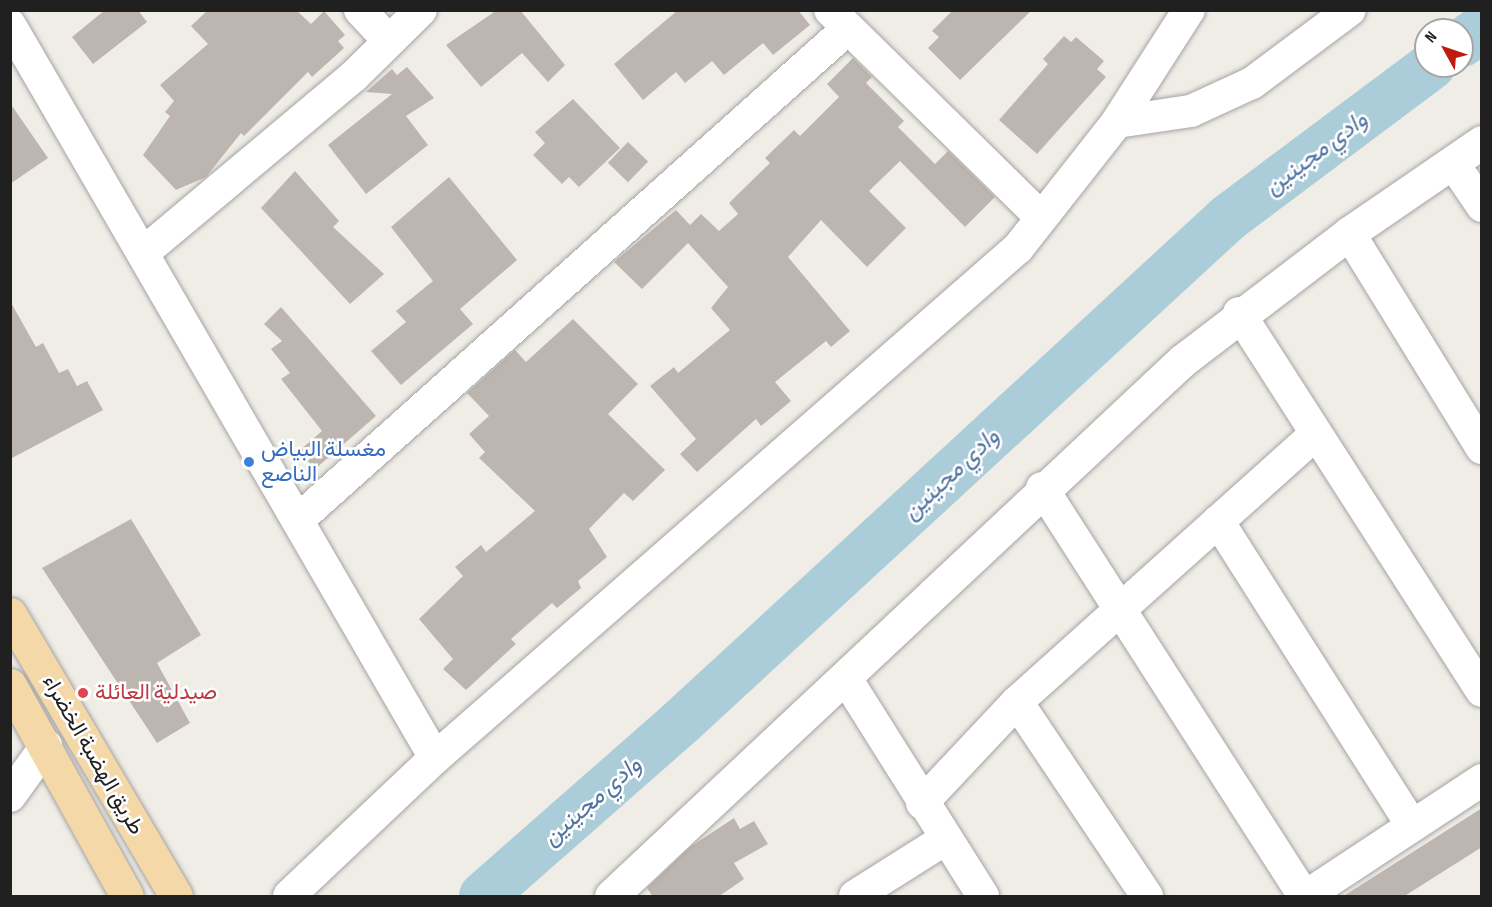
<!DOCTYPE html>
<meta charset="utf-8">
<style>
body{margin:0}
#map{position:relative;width:1492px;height:907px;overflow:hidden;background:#f0ede7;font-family:"Sofia Sans Condensed",Vazirmatn,sans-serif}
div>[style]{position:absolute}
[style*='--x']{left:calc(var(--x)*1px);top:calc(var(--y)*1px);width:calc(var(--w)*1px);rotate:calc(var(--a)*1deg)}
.river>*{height:48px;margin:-24px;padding:0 24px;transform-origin:24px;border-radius:24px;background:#abccd9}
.building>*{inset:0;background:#bdb6b0;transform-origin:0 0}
.roads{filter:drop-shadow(0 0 2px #a4a4a4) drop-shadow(0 0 2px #a4a4a4)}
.minor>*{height:32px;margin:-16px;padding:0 16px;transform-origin:16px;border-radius:16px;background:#fff}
.tertiary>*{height:33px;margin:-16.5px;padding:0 16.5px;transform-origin:16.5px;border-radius:16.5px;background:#fff}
.primary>*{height:33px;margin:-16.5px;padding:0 16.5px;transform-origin:16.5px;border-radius:16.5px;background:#f4d8a7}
.dots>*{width:16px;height:16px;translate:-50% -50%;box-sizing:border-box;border:3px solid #fff;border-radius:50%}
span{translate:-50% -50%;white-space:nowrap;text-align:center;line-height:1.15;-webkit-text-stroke:5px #fff;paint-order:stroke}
.shop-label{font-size:22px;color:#366cbe}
.left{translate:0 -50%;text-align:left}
.health-label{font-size:22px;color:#be3a42}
.street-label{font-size:22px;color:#202020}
.water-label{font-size:24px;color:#5074a0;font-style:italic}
.frame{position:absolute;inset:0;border:12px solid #202020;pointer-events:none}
.north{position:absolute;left:1414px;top:18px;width:60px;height:60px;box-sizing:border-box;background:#fff;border:2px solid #a6a6a6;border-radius:50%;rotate:310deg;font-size:16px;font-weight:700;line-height:24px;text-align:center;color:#202020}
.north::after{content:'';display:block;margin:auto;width:21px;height:27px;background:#bf1c11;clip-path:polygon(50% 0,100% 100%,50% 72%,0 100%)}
</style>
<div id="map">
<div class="river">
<i style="--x:1462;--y:43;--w:25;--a:-37"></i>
<i style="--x:483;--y:896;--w:264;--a:-41.3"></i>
<i style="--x:681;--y:722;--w:744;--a:-42.66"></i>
<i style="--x:1228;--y:218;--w:254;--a:-36.8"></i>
</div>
<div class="building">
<i style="clip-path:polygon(105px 10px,138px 10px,147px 22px,93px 64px,72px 37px)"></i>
<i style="clip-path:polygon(208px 10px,296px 10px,311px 24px,324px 11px,345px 35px,338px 41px,344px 48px,312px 77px,308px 72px,244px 136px,241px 133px,206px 177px,176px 190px,143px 155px,170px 116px,165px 112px,174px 101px,160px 85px,208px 44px,191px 26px)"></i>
<i style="clip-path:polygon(497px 10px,520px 10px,565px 65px,548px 82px,522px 53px,481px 87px,446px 45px)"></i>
<i style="clip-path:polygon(678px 10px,798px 10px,810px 25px,773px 55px,763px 43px,724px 75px,712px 61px,685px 83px,676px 72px,643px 100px,614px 64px)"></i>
<i style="clip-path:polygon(953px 10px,1032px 10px,960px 80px,928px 48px,939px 37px,932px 31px)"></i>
<i style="clip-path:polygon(1064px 36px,1071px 42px,1076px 37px,1104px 61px,1097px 69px,1106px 77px,1037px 154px,999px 120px,1048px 64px,1043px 59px)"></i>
<i style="clip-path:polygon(853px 58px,872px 77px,866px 83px,904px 121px,898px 127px,935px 164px,948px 151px,995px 197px,965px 227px,900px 161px,869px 191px,906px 228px,867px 267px,821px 220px,788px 257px,850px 331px,831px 347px,826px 341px,775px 382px,791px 401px,761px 426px,756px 419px,697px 472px,680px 454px,696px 439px,650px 386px,674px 367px,678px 373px,730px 330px,711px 308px,728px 287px,688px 243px,642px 289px,614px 262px,676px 210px,690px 225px,701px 214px,719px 231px,738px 214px,729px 203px,770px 163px,765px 158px,794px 130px,800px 136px,839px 97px,827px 84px)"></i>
<i style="clip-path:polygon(407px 67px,434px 98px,406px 116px,428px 145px,366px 194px,328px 145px,392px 94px,366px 92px,392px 69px,397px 75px)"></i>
<i style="clip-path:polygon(573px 99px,620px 148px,579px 187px,569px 177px,562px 184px,533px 155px,545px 143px,535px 132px)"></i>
<i style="clip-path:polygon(10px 103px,48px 158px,10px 184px)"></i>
<i style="left:628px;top:142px;width:28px;height:29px;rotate:44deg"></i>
<i style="clip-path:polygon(295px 171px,339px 221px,333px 227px,384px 274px,350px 304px,261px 208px)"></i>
<i style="clip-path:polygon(449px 177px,517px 260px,460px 309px,473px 324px,401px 385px,371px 351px,406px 322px,396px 311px,433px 281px,391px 227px)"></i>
<i style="clip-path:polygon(10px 301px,36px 347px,43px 343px,59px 373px,68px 369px,77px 386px,87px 381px,103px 410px,10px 459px)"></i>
<i style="clip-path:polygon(281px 307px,376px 416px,315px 469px,299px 451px,322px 431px,281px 379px,290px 373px,271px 349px,282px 341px,264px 324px)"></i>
<i style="clip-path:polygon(573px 319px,638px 384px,608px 414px,665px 470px,633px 501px,624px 493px,589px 529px,607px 557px,578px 581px,581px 588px,557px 608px,552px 603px,511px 639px,516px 644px,466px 690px,443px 669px,453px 659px,419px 619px,463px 576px,455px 567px,481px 545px,486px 552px,535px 511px,479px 458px,485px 452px,469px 434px,489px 416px,467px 393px,515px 350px,526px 362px)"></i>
<i style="clip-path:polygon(131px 519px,201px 635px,157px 663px,190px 723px,157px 743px,42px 568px)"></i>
<i style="clip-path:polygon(1482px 808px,1482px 847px,1403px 897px,1342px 897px)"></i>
<i style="clip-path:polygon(734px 818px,740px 829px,754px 821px,768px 844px,734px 863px,744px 879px,718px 897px,653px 897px,647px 888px,690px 847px)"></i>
</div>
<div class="roads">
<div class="minor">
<i style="--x:360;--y:10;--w:42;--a:46.9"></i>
<i style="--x:830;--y:10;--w:296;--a:44.5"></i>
<i style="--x:10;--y:25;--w:847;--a:59.89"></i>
<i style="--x:1117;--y:122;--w:75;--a:-8.5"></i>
<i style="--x:1191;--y:111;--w:67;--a:-24.7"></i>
<i style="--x:1252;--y:83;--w:122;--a:-36.7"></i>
<i style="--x:1453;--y:163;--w:52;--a:56"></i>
<i style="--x:1349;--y:233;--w:253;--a:58.3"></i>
<i style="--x:143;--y:253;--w:275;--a:-40"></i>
<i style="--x:354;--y:76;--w:94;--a:-44.6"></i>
<i style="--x:1239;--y:313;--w:449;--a:57.3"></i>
<i style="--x:1042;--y:488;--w:485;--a:57.3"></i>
<i style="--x:298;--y:520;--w:735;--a:-41.8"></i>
<i style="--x:1218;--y:521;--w:359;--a:57.5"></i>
<i style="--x:847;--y:680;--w:255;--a:57.8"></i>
<i style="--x:1017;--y:702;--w:234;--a:56.2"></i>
<i style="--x:10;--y:796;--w:62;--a:-54.2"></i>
<i style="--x:922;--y:803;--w:139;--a:-46.8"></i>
<i style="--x:1017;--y:702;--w:398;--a:-41.9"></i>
<i style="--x:289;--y:896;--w:201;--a:-43.4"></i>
<i style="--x:435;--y:758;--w:775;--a:-41.18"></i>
<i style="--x:1018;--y:248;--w:160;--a:-51.8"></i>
<i style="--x:1117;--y:122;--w:133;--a:-57.3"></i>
<i style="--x:855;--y:896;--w:105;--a:-32.2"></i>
<i style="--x:1306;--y:896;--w:211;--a:-33.4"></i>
</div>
<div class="tertiary">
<i style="--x:611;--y:896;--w:784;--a:-43.14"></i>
<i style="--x:1183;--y:360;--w:209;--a:-37.4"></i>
<i style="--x:1349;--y:233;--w:161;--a:-34.4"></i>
</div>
<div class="primary">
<i style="--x:10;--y:614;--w:327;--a:59.5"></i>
<i style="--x:10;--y:685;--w:241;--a:61"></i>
</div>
</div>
<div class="dots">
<i style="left:249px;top:462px;background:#3f7fe0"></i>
<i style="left:83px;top:693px;background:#e0444e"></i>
</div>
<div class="shop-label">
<span class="left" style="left:261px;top:462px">مغسلة البياض<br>الناصع</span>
</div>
<div class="health-label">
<span class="left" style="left:95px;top:693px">صيدلية العائلة</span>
</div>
<div class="street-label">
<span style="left:93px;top:755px;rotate:60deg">طريق الهضبة الخضراء</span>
</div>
<div class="water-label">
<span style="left:1316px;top:153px;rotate:-37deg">وادي مجينين</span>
<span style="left:951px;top:474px;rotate:-43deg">وادي مجينين</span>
<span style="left:592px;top:801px;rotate:-41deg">وادي مجينين</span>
</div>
<div class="frame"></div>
<div class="north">N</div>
</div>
